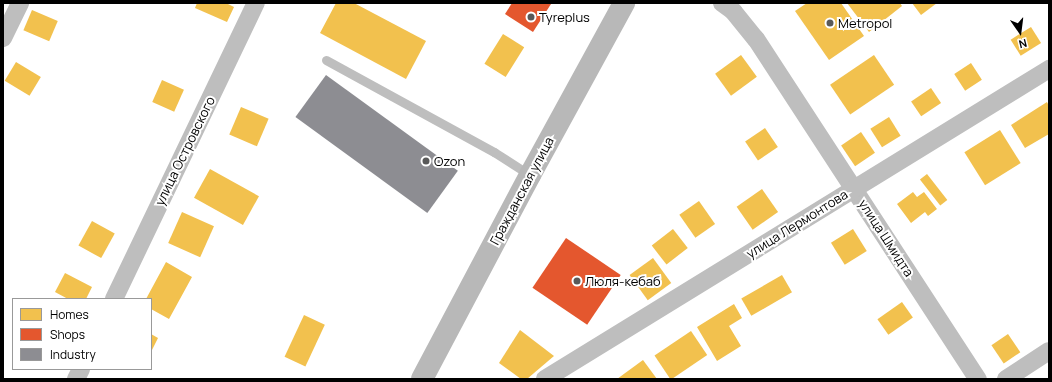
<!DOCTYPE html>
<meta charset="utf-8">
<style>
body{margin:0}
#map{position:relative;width:1052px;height:382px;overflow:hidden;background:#fff;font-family:Manrope,sans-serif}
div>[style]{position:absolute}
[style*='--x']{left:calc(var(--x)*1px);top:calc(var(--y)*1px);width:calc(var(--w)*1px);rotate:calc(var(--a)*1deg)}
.homes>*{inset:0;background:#f2c14e;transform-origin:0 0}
.shops>*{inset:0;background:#e4572e;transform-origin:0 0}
.industry>*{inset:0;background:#8d8d92;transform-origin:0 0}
.service>*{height:9px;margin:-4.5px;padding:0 4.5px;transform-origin:4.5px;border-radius:4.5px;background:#bebebe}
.minor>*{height:18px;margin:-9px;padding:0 9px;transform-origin:9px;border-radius:9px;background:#bebebe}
.secondary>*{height:22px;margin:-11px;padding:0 11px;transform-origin:11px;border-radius:11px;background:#b8b8b8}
.dots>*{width:11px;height:11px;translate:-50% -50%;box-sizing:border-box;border:2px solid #fff;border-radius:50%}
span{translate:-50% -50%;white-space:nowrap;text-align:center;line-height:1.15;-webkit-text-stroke:4px #fff;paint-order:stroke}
.poi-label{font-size:13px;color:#000}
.left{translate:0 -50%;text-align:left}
.street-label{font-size:13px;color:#000}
.frame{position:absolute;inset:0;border:4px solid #000;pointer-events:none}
.legend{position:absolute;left:12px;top:298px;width:140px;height:72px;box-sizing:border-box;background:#fff;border:1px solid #999;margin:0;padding:5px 7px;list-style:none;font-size:12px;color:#000}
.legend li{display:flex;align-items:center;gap:8px;height:20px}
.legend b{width:20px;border:1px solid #999}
.north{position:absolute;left:1000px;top:12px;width:40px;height:40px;-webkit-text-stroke:3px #fff;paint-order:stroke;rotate:166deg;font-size:11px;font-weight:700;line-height:16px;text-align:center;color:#000}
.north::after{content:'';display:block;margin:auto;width:14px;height:18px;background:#000;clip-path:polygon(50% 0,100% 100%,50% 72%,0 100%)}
</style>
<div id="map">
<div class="homes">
<i style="clip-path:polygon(197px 3px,226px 3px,234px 7px,227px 22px,195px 8px)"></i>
<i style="clip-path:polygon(336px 3px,354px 3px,426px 41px,406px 79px,320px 33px)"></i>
<i style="clip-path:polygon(807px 3px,841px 3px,864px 36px,829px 60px,795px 11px)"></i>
<i style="clip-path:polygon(847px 3px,900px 3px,902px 6px,869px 32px)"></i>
<i style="clip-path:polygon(912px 3px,937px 3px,921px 15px)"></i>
<i style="left:32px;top:10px;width:28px;height:22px;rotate:23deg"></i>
<i style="left:1031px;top:27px;width:19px;height:24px;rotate:58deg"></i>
<i style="left:503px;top:34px;width:25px;height:35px;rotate:32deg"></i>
<i style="left:741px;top:55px;width:27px;height:32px;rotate:54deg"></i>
<i style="left:874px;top:55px;width:36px;height:53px;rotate:56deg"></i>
<i style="left:16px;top:62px;width:29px;height:22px;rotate:31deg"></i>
<i style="left:971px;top:63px;width:20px;height:20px;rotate:57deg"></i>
<i style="left:162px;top:80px;width:24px;height:24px;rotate:24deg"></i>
<i style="left:931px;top:88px;width:18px;height:24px;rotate:56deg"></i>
<i style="clip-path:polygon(1047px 102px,1049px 106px,1049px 134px,1025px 148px,1011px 125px)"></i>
<i style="left:241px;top:107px;width:30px;height:30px;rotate:23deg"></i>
<i style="left:889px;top:117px;width:22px;height:22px;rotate:58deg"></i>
<i style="left:765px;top:128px;width:23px;height:24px;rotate:56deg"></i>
<i style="left:1000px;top:130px;width:39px;height:42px;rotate:58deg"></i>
<i style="left:861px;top:132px;width:25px;height:24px;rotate:56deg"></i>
<i style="left:210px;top:169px;width:56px;height:33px;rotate:29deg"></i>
<i style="left:927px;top:174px;width:33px;height:9px;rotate:52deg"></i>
<i style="left:762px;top:189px;width:28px;height:31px;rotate:55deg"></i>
<i style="clip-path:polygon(913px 192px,917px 197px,924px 192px,937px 209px,928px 216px,925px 212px,911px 223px,897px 204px)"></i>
<i style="left:699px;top:201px;width:28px;height:24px;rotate:55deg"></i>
<i style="left:182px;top:212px;width:35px;height:34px;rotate:24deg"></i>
<i style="left:92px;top:221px;width:26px;height:28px;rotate:29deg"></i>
<i style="left:673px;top:229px;width:24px;height:27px;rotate:52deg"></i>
<i style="left:853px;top:229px;width:26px;height:26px;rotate:58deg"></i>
<i style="left:653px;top:258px;width:31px;height:29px;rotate:54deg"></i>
<i style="clip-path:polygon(166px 262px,192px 277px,169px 319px,151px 309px,151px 299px,146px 299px)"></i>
<i style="clip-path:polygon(65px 273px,92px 287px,86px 299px,68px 299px,55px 292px)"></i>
<i style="left:782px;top:275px;width:20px;height:47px;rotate:60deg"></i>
<i style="left:902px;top:302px;width:19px;height:30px;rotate:55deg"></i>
<i style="clip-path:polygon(734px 304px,742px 318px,729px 326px,741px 346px,717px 361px,697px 327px)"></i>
<i style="left:304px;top:315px;width:23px;height:46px;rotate:25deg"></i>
<i style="clip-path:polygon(520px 330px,554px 356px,527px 379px,521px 379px,499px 363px)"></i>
<i style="left:691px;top:331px;width:29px;height:44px;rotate:56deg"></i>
<i style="clip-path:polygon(151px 334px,158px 338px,151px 352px)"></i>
<i style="left:1008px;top:334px;width:22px;height:20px;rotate:56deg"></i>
<i style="clip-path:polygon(643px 360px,657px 379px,617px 379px)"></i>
</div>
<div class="shops">
<i style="clip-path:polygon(512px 3px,551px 3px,551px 4px,533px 32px,505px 14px)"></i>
<i style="left:566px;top:238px;width:66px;height:60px;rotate:34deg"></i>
</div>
<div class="industry">
<i style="left:326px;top:75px;width:163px;height:52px;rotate:36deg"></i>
</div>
<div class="service">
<i style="--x:326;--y:60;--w:192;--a:28.7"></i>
<i style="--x:494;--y:152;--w:43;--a:32.6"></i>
</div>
<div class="minor">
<i style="--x:722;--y:3;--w:14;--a:36"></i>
<i style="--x:733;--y:11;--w:36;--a:51"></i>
<i style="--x:756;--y:39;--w:406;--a:56.9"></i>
<i style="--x:3;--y:38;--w:39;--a:-64"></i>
<i style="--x:114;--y:299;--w:328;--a:-64.4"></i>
<i style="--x:76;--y:379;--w:11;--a:-63"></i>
<i style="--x:545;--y:379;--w:592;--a:-31.59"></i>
<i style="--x:1006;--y:379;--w:51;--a:-33.1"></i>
</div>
<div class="secondary">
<i style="--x:422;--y:379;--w:231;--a:-62.1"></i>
<i style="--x:530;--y:175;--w:196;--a:-61.3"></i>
</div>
<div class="dots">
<i style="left:531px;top:17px;background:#595959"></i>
<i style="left:830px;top:23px;background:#595959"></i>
<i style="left:426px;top:161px;background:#595959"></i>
<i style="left:577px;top:281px;background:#595959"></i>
</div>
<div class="poi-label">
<span class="left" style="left:539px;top:17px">Tyreplus</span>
<span class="left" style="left:838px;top:23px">Metropol</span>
<span class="left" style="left:434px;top:161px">Ozon</span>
<span class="left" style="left:585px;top:281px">Люля-кебаб</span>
</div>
<div class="street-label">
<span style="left:185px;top:151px;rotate:-64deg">улица Островского</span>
<span style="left:522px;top:191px;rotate:-62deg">Гражданская улица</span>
<span style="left:797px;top:224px;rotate:-32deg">улица Лермонтова</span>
<span style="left:886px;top:238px;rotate:57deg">улица Шмидта</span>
</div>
<div class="frame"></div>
<ul class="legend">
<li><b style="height:11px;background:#f2c14e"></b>Homes</li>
<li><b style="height:11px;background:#e4572e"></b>Shops</li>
<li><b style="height:11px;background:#8d8d92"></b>Industry</li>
</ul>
<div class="north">N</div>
</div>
